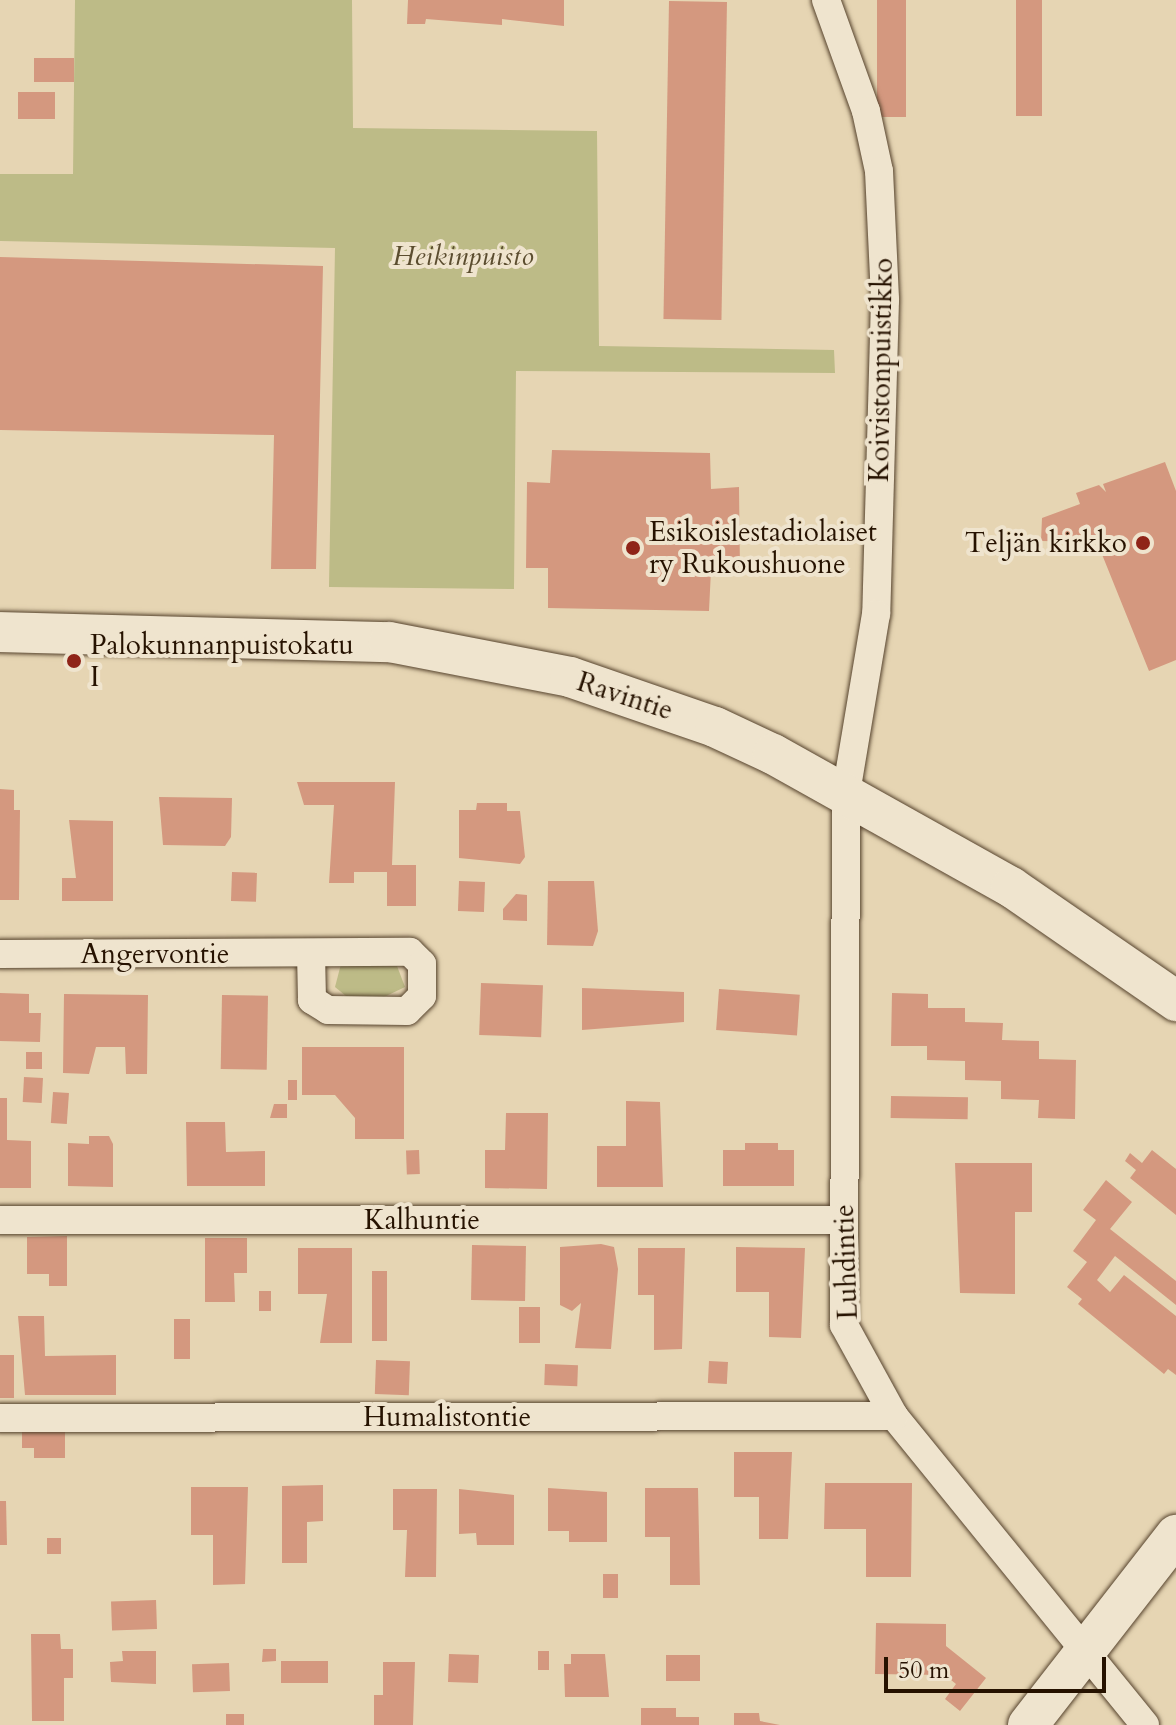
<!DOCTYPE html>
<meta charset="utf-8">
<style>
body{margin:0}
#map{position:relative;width:1176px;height:1725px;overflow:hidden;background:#e6d5b3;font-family:Cardo,serif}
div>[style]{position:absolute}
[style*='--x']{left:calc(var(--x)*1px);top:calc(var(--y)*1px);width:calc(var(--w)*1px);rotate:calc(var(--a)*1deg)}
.green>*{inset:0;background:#bdbb87}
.building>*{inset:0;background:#d4987f;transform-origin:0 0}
.roads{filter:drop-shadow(0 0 2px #56432d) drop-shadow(0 0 2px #56432d)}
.street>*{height:28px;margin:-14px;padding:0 14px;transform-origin:14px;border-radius:14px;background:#efe4ce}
.secondary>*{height:40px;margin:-20px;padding:0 20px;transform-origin:20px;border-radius:20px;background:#efe4ce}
.dots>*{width:22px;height:22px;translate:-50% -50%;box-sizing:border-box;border:4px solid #efe4ce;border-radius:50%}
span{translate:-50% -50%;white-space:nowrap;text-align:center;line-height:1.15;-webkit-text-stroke:8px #efe4ce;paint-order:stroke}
.park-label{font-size:28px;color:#5b4d2f;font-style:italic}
.street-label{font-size:28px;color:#261200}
.poi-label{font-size:28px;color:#261200}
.left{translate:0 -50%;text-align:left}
.right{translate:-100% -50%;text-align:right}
.scale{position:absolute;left:884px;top:1657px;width:222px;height:36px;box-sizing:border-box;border:4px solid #261200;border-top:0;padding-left:10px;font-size:24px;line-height:28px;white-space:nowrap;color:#261200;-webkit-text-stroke:6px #efe4ce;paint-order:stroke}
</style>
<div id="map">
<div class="green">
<i style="clip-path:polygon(75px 0,352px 0,353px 128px,597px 131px,599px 346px,834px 350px,835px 373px,516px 371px,514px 589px,329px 587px,335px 248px,0 241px,0 174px,73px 174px)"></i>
<i style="clip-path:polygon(341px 964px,397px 966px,405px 987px,382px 998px,346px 996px,335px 987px)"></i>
</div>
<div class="building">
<i style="clip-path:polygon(408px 0,564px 0,564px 26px,502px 19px,502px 25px,426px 19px,425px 24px,407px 24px)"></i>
<i style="left:877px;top:0;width:29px;height:117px"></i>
<i style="left:1016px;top:0;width:26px;height:116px"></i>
<i style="left:669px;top:1px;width:58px;height:318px;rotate:1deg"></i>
<i style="left:34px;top:58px;width:40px;height:24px"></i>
<i style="left:18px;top:92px;width:37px;height:27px"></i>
<i style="clip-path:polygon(0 257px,323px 266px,316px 569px,271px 569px,274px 435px,0 430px)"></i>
<i style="clip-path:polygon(552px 450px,710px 453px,711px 489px,739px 487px,740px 571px,711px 570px,709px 611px,548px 608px,548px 568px,526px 568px,527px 482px,550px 483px)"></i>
<i style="clip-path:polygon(1165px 462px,1176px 491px,1176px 660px,1149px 671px,1097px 542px,1041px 541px,1042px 518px,1080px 504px,1076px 493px,1099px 485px,1106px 492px,1103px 484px)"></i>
<i style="clip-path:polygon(297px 782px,395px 782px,392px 865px,416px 865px,416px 906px,387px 906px,387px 872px,354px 872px,354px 883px,329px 883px,334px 805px,304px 805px)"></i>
<i style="clip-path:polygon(0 789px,14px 790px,14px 810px,20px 810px,19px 900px,0 900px)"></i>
<i style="clip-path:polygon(159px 797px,232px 798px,231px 837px,225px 846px,163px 845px)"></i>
<i style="clip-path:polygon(477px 803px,507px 803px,507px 811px,520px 811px,525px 857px,520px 864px,459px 858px,459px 810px,476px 810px)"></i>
<i style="clip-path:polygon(69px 820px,113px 821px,113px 901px,62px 901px,62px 878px,76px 878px)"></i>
<i style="left:232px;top:872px;width:25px;height:29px;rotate:2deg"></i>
<i style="left:459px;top:881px;width:26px;height:30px;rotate:2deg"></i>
<i style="clip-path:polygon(548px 881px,594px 881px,598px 931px,593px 946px,547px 945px)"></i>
<i style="clip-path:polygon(516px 894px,527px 895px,527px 921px,503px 920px,503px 909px)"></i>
<i style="left:481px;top:983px;width:62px;height:52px;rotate:2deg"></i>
<i style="clip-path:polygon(582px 988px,684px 992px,684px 1022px,582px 1030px)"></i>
<i style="left:719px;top:989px;width:81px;height:41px;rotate:4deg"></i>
<i style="clip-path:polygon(0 993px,29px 994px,29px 1013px,41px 1013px,40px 1042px,0 1041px)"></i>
<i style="clip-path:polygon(892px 993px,928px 994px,928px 1008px,965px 1008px,965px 1022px,1003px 1023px,1002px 1040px,1039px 1041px,1039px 1059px,1076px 1060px,1075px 1119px,1038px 1118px,1039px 1100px,1001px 1099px,1001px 1081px,965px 1080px,965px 1061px,927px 1060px,927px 1046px,891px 1046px)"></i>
<i style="clip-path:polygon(64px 994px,148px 995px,147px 1074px,126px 1074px,125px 1047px,96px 1047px,89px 1074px,63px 1073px)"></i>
<i style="left:222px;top:995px;width:46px;height:74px;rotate:1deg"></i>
<i style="clip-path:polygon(302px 1047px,404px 1047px,404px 1139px,355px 1139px,355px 1118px,335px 1095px,302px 1095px)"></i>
<i style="left:26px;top:1052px;width:16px;height:17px"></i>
<i style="left:24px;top:1077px;width:19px;height:25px;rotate:3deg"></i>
<i style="left:288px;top:1080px;width:9px;height:20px"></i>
<i style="left:53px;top:1092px;width:16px;height:31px;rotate:4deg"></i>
<i style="left:891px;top:1096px;width:77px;height:22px;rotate:1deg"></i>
<i style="clip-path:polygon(0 1098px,7px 1098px,7px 1140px,31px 1141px,31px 1188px,0 1188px)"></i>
<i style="clip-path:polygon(626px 1101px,660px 1102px,663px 1187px,597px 1187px,597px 1146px,626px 1146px)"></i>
<i style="clip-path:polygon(274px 1104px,287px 1104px,287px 1118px,270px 1118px)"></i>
<i style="clip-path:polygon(506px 1113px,548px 1113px,547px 1189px,485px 1188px,485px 1150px,505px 1150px)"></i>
<i style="clip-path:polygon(186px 1122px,225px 1122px,226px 1152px,265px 1151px,265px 1186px,187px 1186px)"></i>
<i style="clip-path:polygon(89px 1136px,109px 1136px,113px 1144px,113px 1187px,68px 1186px,68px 1143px,89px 1144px)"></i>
<i style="clip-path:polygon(745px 1143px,778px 1143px,778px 1150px,794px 1150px,794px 1186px,723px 1186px,723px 1150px,745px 1150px)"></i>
<i style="left:419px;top:1150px;width:24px;height:13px;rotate:88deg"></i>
<i style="clip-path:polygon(1152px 1150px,1176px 1169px,1176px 1215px,1130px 1178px,1136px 1170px,1125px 1161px,1130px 1153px,1142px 1163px)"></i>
<i style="clip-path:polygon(955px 1163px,1032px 1163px,1032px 1212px,1015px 1212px,1015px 1294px,960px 1293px)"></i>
<i style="clip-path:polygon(1106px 1180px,1132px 1202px,1110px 1229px,1176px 1281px,1176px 1305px,1115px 1256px,1097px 1280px,1110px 1292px,1124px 1275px,1176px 1316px,1176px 1375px,1168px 1369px,1164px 1374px,1078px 1304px,1082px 1299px,1067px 1287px,1087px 1262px,1073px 1251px,1096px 1220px,1083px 1210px)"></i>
<i style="clip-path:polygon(67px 1236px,67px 1286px,49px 1286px,49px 1274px,27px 1274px,27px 1237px)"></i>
<i style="clip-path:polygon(205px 1238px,247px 1238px,247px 1273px,234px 1273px,235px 1302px,205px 1302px)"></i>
<i style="clip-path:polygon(601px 1244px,614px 1247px,618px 1269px,611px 1349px,575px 1348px,581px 1303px,572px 1311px,560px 1305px,560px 1247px)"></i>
<i style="left:472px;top:1245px;width:54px;height:55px;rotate:1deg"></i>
<i style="clip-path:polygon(736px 1247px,805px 1248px,801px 1338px,769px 1337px,769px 1292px,736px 1292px)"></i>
<i style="clip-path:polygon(298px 1248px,352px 1248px,352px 1343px,320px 1343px,327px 1294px,298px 1294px)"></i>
<i style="clip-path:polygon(638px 1248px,685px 1248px,682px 1349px,654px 1350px,654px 1295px,638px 1295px)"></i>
<i style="left:372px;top:1271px;width:15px;height:70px"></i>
<i style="left:259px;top:1291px;width:12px;height:20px"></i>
<i style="left:519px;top:1307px;width:21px;height:36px"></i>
<i style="clip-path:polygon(18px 1316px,44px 1316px,45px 1356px,116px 1355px,116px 1395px,25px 1395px)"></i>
<i style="left:174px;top:1319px;width:16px;height:40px"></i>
<i style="left:0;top:1355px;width:14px;height:43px"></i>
<i style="left:376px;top:1360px;width:34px;height:34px;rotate:2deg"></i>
<i style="left:709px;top:1361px;width:19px;height:22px;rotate:3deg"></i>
<i style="left:545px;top:1364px;width:33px;height:21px;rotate:2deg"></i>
<i style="clip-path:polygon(22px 1428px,65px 1428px,65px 1458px,34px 1458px,34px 1448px,22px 1448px)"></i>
<i style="clip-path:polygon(734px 1452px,792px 1452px,788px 1539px,759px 1539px,759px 1497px,734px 1497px)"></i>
<i style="clip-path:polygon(825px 1483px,912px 1483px,911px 1577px,866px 1577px,866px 1529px,824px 1529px)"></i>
<i style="clip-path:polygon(323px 1485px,323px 1521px,307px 1522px,307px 1563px,282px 1563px,282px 1486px)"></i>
<i style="clip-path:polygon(191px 1487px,248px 1487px,245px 1584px,213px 1585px,213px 1535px,191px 1535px)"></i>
<i style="clip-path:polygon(548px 1488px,607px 1492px,607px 1542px,569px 1542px,569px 1531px,548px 1531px)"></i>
<i style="clip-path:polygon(645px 1488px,698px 1488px,700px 1585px,670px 1585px,670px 1537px,645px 1537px)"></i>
<i style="clip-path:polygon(393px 1489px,437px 1489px,436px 1577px,405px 1577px,407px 1530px,393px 1530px)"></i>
<i style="clip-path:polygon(459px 1489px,514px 1495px,514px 1545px,477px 1545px,476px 1533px,459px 1534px)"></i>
<i style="clip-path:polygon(0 1501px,6px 1501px,7px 1545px,0 1545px)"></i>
<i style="left:61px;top:1538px;width:16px;height:14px;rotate:90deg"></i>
<i style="left:603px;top:1574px;width:15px;height:24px"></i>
<i style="left:156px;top:1600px;width:29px;height:45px;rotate:88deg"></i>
<i style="clip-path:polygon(876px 1623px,946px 1624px,946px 1646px,986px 1678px,960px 1711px,945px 1699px,956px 1684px,945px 1675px,875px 1674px)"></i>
<i style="clip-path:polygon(31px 1634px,60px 1634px,61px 1649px,73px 1649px,73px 1678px,64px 1678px,64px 1721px,32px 1721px)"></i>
<i style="clip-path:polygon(263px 1649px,276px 1649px,276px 1661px,262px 1662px)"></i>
<i style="clip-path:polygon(122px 1651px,156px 1651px,156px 1684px,111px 1682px,110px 1662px,123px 1661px)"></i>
<i style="left:538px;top:1651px;width:11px;height:19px"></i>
<i style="left:449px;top:1654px;width:30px;height:28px;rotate:2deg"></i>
<i style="clip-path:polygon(571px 1654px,605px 1654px,609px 1697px,565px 1697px,564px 1664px,571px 1664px)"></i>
<i style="left:666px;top:1655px;width:34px;height:26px"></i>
<i style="left:281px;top:1661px;width:47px;height:22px"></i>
<i style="clip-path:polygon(383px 1662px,415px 1662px,413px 1725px,374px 1725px,374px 1695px,383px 1695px)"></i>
<i style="left:229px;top:1663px;width:28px;height:37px;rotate:88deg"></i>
<i style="clip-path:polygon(641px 1708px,676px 1708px,676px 1717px,699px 1717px,699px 1725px,641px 1725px)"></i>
<i style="clip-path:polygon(734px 1713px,759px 1713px,760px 1721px,780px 1725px,734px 1725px)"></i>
<i style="left:226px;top:1714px;width:18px;height:11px"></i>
</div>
<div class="roads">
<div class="street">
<i style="--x:826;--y:0;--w:118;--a:70.2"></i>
<i style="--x:866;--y:111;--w:61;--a:77.8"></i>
<i style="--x:879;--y:171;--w:129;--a:87.3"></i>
<i style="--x:885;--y:300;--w:314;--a:91.6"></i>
<i style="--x:876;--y:614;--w:182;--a:99.5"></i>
<i style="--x:846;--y:794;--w:531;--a:90.22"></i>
<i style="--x:844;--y:1325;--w:104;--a:61.2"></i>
<i style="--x:894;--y:1416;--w:398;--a:50.9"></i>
<i style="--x:0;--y:954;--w:410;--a:-0.3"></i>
<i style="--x:410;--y:952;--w:17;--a:45"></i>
<i style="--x:422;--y:964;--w:32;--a:90"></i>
<i style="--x:422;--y:996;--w:21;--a:135"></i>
<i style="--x:407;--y:1011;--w:79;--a:-179.3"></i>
<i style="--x:328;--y:1010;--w:19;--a:-148"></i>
<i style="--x:312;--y:1000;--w:47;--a:-91.2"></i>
<i style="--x:0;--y:1220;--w:844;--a:0"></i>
<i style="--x:0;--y:1418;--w:894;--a:-0.13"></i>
</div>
<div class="secondary">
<i style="--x:0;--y:632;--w:389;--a:1.5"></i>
<i style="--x:389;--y:642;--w:184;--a:10.9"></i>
<i style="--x:570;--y:677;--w:153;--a:19"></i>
<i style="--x:715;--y:727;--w:64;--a:25"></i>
<i style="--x:773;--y:754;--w:273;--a:29.2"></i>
<i style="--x:1011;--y:887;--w:201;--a:34.6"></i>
<i style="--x:1028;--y:1725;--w:241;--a:-52.1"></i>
</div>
</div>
<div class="dots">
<i style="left:1143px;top:543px;background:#8f2418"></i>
<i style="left:633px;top:548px;background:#8f2418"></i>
<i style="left:74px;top:661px;background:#8f2418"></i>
</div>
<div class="park-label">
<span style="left:463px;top:256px">Heikinpuisto</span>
</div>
<div class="street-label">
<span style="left:881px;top:370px;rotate:-89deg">Koivistonpuistikko</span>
<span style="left:625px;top:696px;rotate:18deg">Ravintie</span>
<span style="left:155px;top:954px">Angervontie</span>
<span style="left:422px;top:1220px">Kalhuntie</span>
<span style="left:846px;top:1262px;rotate:-92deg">Luhdintie</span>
<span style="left:447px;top:1417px">Humalistontie</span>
</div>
<div class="poi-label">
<span class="left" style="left:649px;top:548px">Esikoislestadiolaiset<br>ry Rukoushuone</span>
<span class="right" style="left:1127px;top:543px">Teljän kirkko</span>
<span class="left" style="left:90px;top:661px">Palokunnanpuistokatu<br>I</span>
</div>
<div class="scale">50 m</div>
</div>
